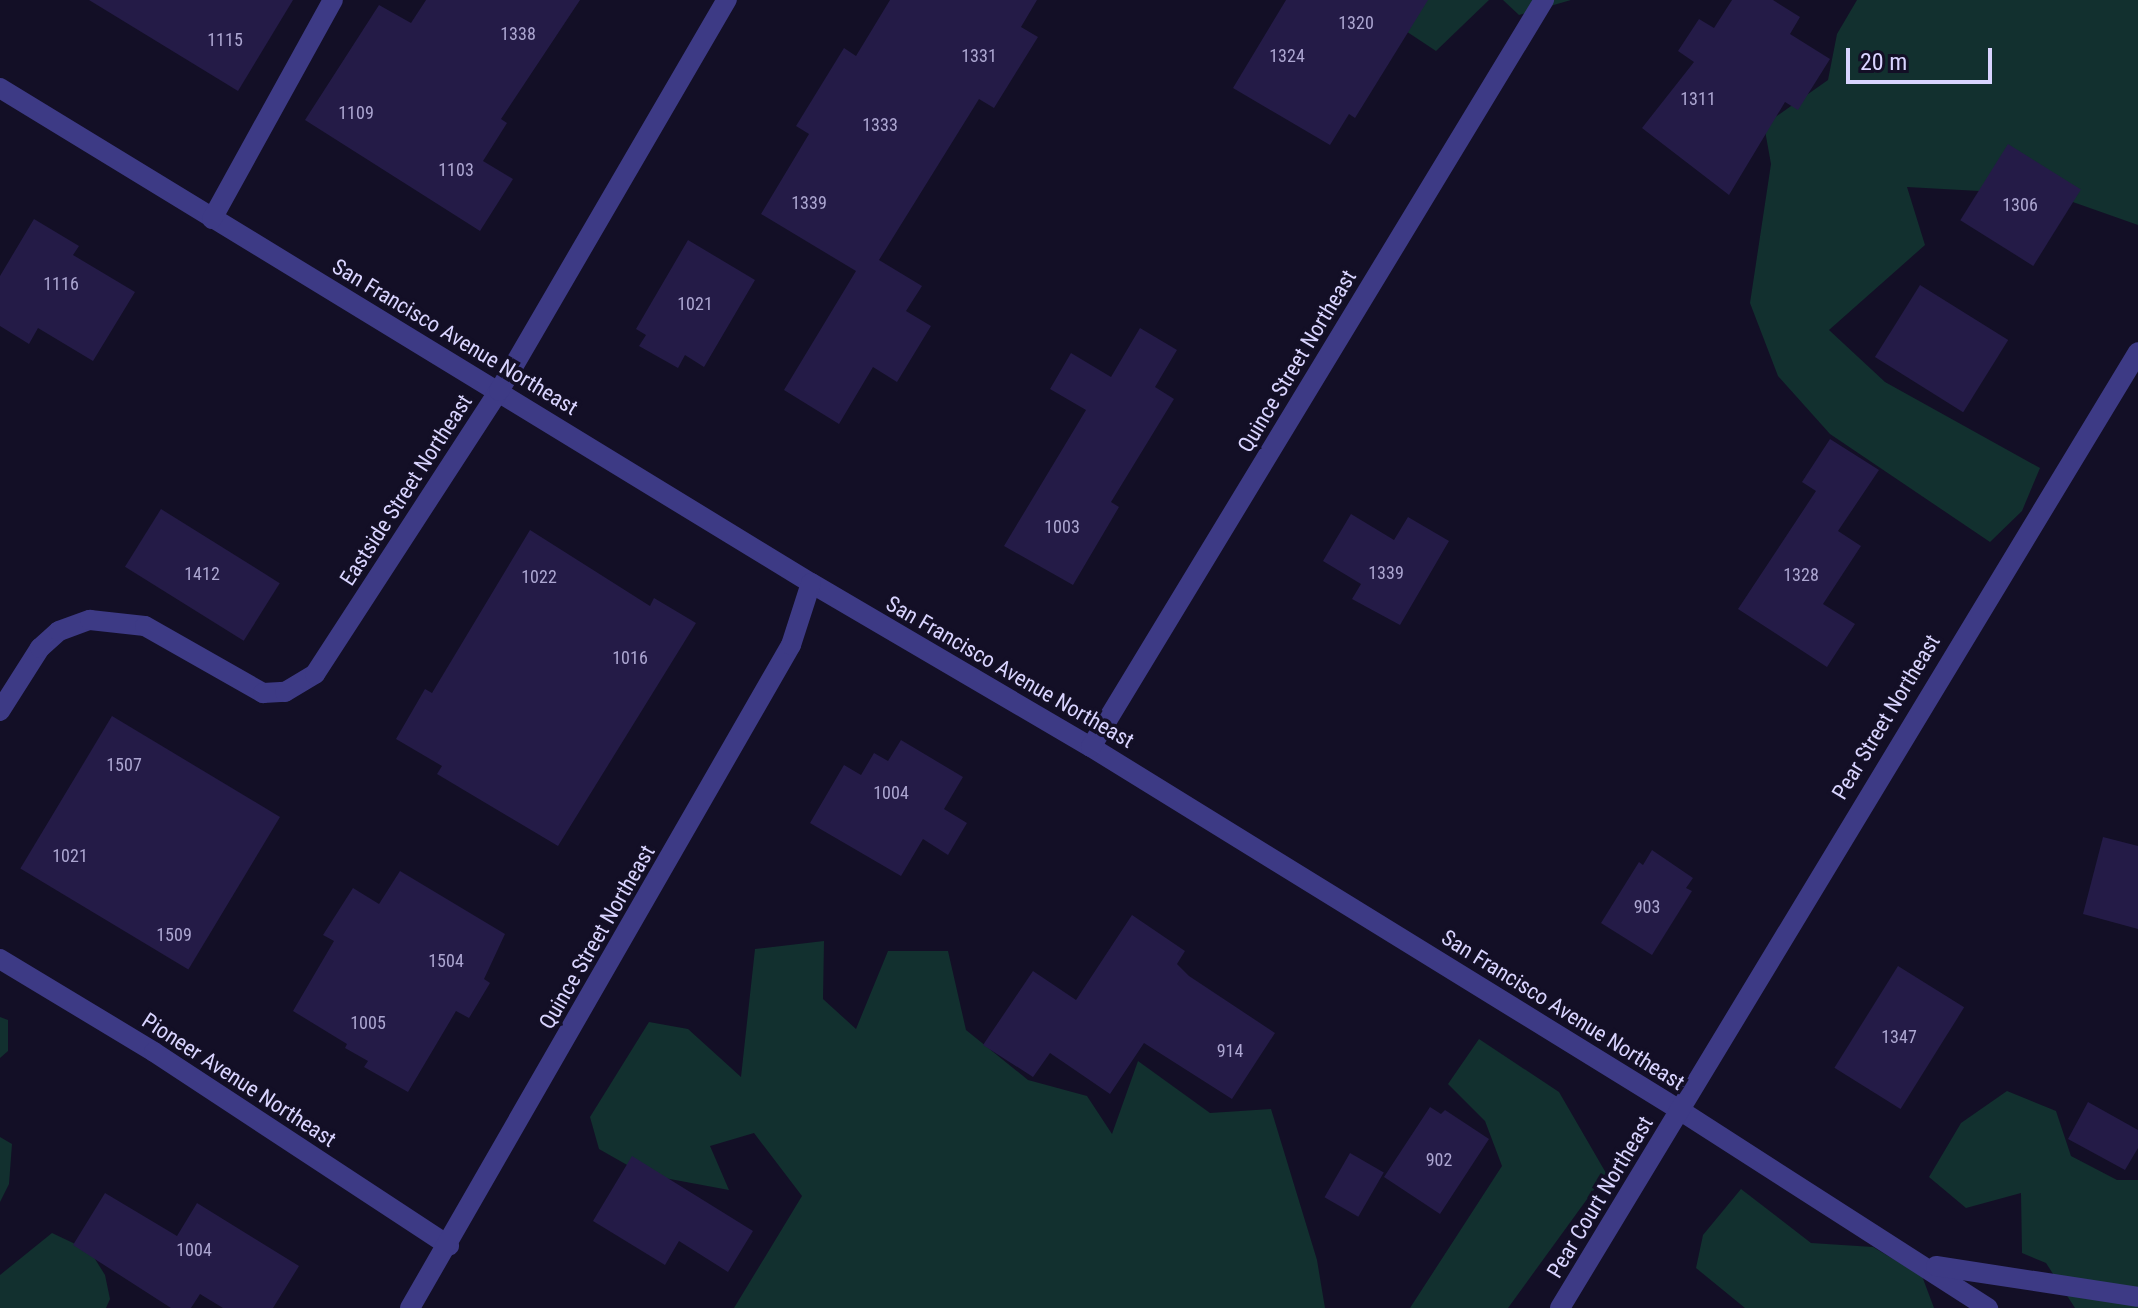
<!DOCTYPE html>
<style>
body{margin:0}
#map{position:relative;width:2138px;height:1308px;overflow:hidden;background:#130f26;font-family:"Roboto Condensed",sans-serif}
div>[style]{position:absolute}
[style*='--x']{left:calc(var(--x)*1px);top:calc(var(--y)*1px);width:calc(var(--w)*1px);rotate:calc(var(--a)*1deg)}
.green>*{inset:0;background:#12302f}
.building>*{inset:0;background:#241b47;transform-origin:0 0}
.minor>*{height:20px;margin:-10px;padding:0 10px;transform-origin:10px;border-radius:10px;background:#3d3a85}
span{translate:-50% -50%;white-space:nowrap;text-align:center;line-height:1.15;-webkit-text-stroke:7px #130f26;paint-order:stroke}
.number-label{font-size:18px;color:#aca6d1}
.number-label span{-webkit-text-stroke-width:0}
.street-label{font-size:22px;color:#d9d4ff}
.scale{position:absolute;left:1846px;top:48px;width:146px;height:36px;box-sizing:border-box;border:4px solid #d9d4ff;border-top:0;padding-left:10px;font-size:24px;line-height:28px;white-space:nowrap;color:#d9d4ff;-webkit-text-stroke:6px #130f26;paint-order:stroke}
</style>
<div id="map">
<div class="green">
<i style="clip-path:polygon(1359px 0,1489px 0,1436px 51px)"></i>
<i style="clip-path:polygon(1503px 0,1571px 0,1519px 15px)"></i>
<i style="clip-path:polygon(1857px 0,2138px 0,2138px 225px,2053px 195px,1907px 187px,1925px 245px,1829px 330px,1885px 382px,2040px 468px,2022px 511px,1990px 542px,1830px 434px,1778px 376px,1750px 303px,1771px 164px,1764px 125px,1828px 80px,1837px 34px)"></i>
<i style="clip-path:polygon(824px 941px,823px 999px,856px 1029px,888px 951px,948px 951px,966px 1030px,1028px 1080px,1087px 1096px,1112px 1134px,1138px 1061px,1210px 1113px,1271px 1109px,1317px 1260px,1325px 1308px,734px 1308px,802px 1196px,754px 1133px,710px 1146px,729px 1190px,643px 1174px,599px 1149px,590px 1117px,649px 1022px,688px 1029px,741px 1077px,755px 949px)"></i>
<i style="clip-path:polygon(0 1017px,8px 1020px,8px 1051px,0 1058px)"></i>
<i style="clip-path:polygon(1479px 1039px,1559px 1092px,1606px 1173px,1508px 1308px,1410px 1308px,1502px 1166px,1485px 1121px,1448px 1084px)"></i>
<i style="clip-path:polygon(2007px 1091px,2056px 1111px,2071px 1156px,2117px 1180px,2138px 1180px,2138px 1308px,2075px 1308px,2046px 1263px,2022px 1253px,2021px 1193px,1966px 1208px,1929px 1177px,1961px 1123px)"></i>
<i style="clip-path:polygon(0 1137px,12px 1144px,9px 1184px,0 1202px)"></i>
<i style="clip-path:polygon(1741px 1189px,1811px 1243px,1873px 1247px,1922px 1276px,1934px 1308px,1745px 1308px,1696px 1268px,1703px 1235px)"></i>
<i style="clip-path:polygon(52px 1233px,90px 1251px,105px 1275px,110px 1299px,106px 1308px,0 1308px,0 1275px)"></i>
</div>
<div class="building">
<i style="clip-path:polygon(89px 0,293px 0,238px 91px)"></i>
<i style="clip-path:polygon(426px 0,580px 0,501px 119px,507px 123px,483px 161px,513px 179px,480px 231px,305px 120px,379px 5px,411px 23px)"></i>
<i style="clip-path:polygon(890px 0,1037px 0,1021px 27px,1038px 37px,994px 108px,979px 99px,879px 260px,922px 286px,906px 311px,931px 326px,897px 382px,873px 367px,839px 424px,784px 390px,856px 271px,761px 214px,809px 134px,796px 126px,844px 48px,856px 56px)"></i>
<i style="clip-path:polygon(1286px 0,1428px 0,1355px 118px,1349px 114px,1330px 145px,1233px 88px)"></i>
<i style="clip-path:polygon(1732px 0,1773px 0,1800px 17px,1790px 34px,1830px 59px,1798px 110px,1785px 102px,1729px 195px,1642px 128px,1694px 62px,1678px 51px,1699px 19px,1714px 28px)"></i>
<i style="left:2008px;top:144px;width:86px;height:90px;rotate:32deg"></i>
<i style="clip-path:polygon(34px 219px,79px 246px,73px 255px,135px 292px,93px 361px,38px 328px,29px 344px,0 326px,0 276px)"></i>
<i style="clip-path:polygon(688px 240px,755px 280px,704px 367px,685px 355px,678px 368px,639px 346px,646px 335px,636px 329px)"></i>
<i style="left:1920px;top:285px;width:104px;height:85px;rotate:32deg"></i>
<i style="clip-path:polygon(1140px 328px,1177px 350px,1155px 387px,1174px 399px,1111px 502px,1119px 507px,1073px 585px,1004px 546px,1086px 410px,1050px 389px,1071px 353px,1111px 377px)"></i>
<i style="clip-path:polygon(1830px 439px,1879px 470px,1838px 531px,1861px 546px,1823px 604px,1855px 624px,1827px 667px,1738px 609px,1816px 491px,1802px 482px)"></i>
<i style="left:161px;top:509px;width:140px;height:68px;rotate:32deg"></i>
<i style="clip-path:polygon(1351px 514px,1394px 540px,1408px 517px,1449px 541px,1400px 625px,1352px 599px,1361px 584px,1323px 561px)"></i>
<i style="clip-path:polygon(530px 530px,650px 606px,654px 598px,696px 623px,558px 846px,437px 774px,442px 766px,396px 739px,425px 689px,432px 693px)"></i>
<i style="left:112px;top:716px;width:196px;height:178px;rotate:31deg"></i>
<i style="clip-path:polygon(901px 740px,963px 777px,944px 809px,967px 823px,948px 855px,923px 839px,901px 876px,810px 823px,844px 765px,861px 775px,874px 753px,888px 761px)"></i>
<i style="clip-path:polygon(2103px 837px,2138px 846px,2138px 929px,2083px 914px)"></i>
<i style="clip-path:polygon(1652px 850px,1693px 878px,1686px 888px,1692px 891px,1652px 955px,1601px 923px,1639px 862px,1643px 865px)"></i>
<i style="clip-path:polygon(400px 871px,505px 934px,484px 979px,490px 983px,469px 1018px,456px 1011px,408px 1092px,364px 1067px,368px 1061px,345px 1048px,347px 1044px,293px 1011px,334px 941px,323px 935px,353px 888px,379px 904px)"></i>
<i style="clip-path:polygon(1132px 915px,1185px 951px,1177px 964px,1189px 976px,1275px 1033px,1232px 1099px,1144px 1043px,1110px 1094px,1050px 1053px,1033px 1077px,983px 1045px,1033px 971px,1076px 1000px)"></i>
<i style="left:1898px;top:966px;width:78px;height:120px;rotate:32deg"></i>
<i style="clip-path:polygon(2088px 1102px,2138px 1130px,2138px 1148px,2125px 1170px,2068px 1139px)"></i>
<i style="clip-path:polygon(1430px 1107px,1441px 1114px,1445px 1110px,1489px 1139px,1440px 1214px,1384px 1177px)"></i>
<i style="left:1350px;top:1153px;width:39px;height:51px;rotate:30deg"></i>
<i style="clip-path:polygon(632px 1156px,753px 1231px,728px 1272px,679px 1241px,665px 1265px,593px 1221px)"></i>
<i style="clip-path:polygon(105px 1193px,177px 1236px,197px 1203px,299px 1266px,273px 1308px,223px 1308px,200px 1294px,191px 1308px,171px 1308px,73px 1245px)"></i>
</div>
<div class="minor">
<i style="--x:0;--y:88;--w:950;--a:31.4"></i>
<i style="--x:811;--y:583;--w:324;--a:30.4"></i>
<i style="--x:1091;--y:747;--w:693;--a:31.67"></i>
<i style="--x:1681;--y:1111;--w:365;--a:32.7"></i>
<i style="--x:212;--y:219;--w:250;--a:-61.1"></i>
<i style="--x:0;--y:711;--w:75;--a:-57.6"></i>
<i style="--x:40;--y:648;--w:25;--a:-42"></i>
<i style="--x:59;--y:631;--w:33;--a:-20"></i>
<i style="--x:90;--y:620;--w:55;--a:6.2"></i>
<i style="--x:145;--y:626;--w:136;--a:29.6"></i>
<i style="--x:263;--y:693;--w:22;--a:-3"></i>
<i style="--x:285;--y:692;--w:35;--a:-31"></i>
<i style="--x:315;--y:674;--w:338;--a:-57"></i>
<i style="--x:499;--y:391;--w:453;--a:-59.8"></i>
<i style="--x:1091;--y:747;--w:874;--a:-58.77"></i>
<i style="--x:0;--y:959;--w:180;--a:31.1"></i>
<i style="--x:154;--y:1052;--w:353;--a:33.3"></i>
<i style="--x:1936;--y:1266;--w:204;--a:8.7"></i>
<i style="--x:410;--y:1308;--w:765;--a:-60.12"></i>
<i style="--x:791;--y:645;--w:65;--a:-72.1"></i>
<i style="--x:1560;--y:1308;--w:1117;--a:-58.84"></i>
</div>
<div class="number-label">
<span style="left:1356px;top:23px">1320</span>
<span style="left:518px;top:34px">1338</span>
<span style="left:225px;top:40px">1115</span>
<span style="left:979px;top:56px">1331</span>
<span style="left:1287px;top:56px">1324</span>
<span style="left:1698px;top:99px">1311</span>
<span style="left:356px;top:113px">1109</span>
<span style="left:880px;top:125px">1333</span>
<span style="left:456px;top:170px">1103</span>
<span style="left:809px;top:203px">1339</span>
<span style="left:2020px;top:205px">1306</span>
<span style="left:61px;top:284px">1116</span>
<span style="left:695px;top:304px">1021</span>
<span style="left:1062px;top:527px">1003</span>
<span style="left:1386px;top:573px">1339</span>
<span style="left:202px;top:574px">1412</span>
<span style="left:1801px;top:575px">1328</span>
<span style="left:539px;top:577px">1022</span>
<span style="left:630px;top:658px">1016</span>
<span style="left:124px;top:765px">1507</span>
<span style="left:891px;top:793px">1004</span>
<span style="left:70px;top:856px">1021</span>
<span style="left:1647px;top:907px">903</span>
<span style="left:174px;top:935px">1509</span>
<span style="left:446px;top:961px">1504</span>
<span style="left:368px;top:1023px">1005</span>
<span style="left:1899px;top:1037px">1347</span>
<span style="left:1230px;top:1051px">914</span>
<span style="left:1439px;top:1160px">902</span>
<span style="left:194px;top:1250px">1004</span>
</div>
<div class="street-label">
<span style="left:455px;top:337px;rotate:31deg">San Francisco Avenue Northeast</span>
<span style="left:1297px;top:361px;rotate:-59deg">Quince Street Northeast</span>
<span style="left:406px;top:490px;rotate:-57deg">Eastside Street Northeast</span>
<span style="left:1010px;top:672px;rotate:30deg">San Francisco Avenue Northeast</span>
<span style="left:1886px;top:717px;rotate:-59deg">Pear Street Northeast</span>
<span style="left:597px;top:937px;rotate:-60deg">Quince Street Northeast</span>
<span style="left:1563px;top:1010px;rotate:32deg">San Francisco Avenue Northeast</span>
<span style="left:239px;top:1080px;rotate:33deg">Pioneer Avenue Northeast</span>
<span style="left:1600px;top:1197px;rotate:-59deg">Pear Court Northeast</span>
</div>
<div class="scale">20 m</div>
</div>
